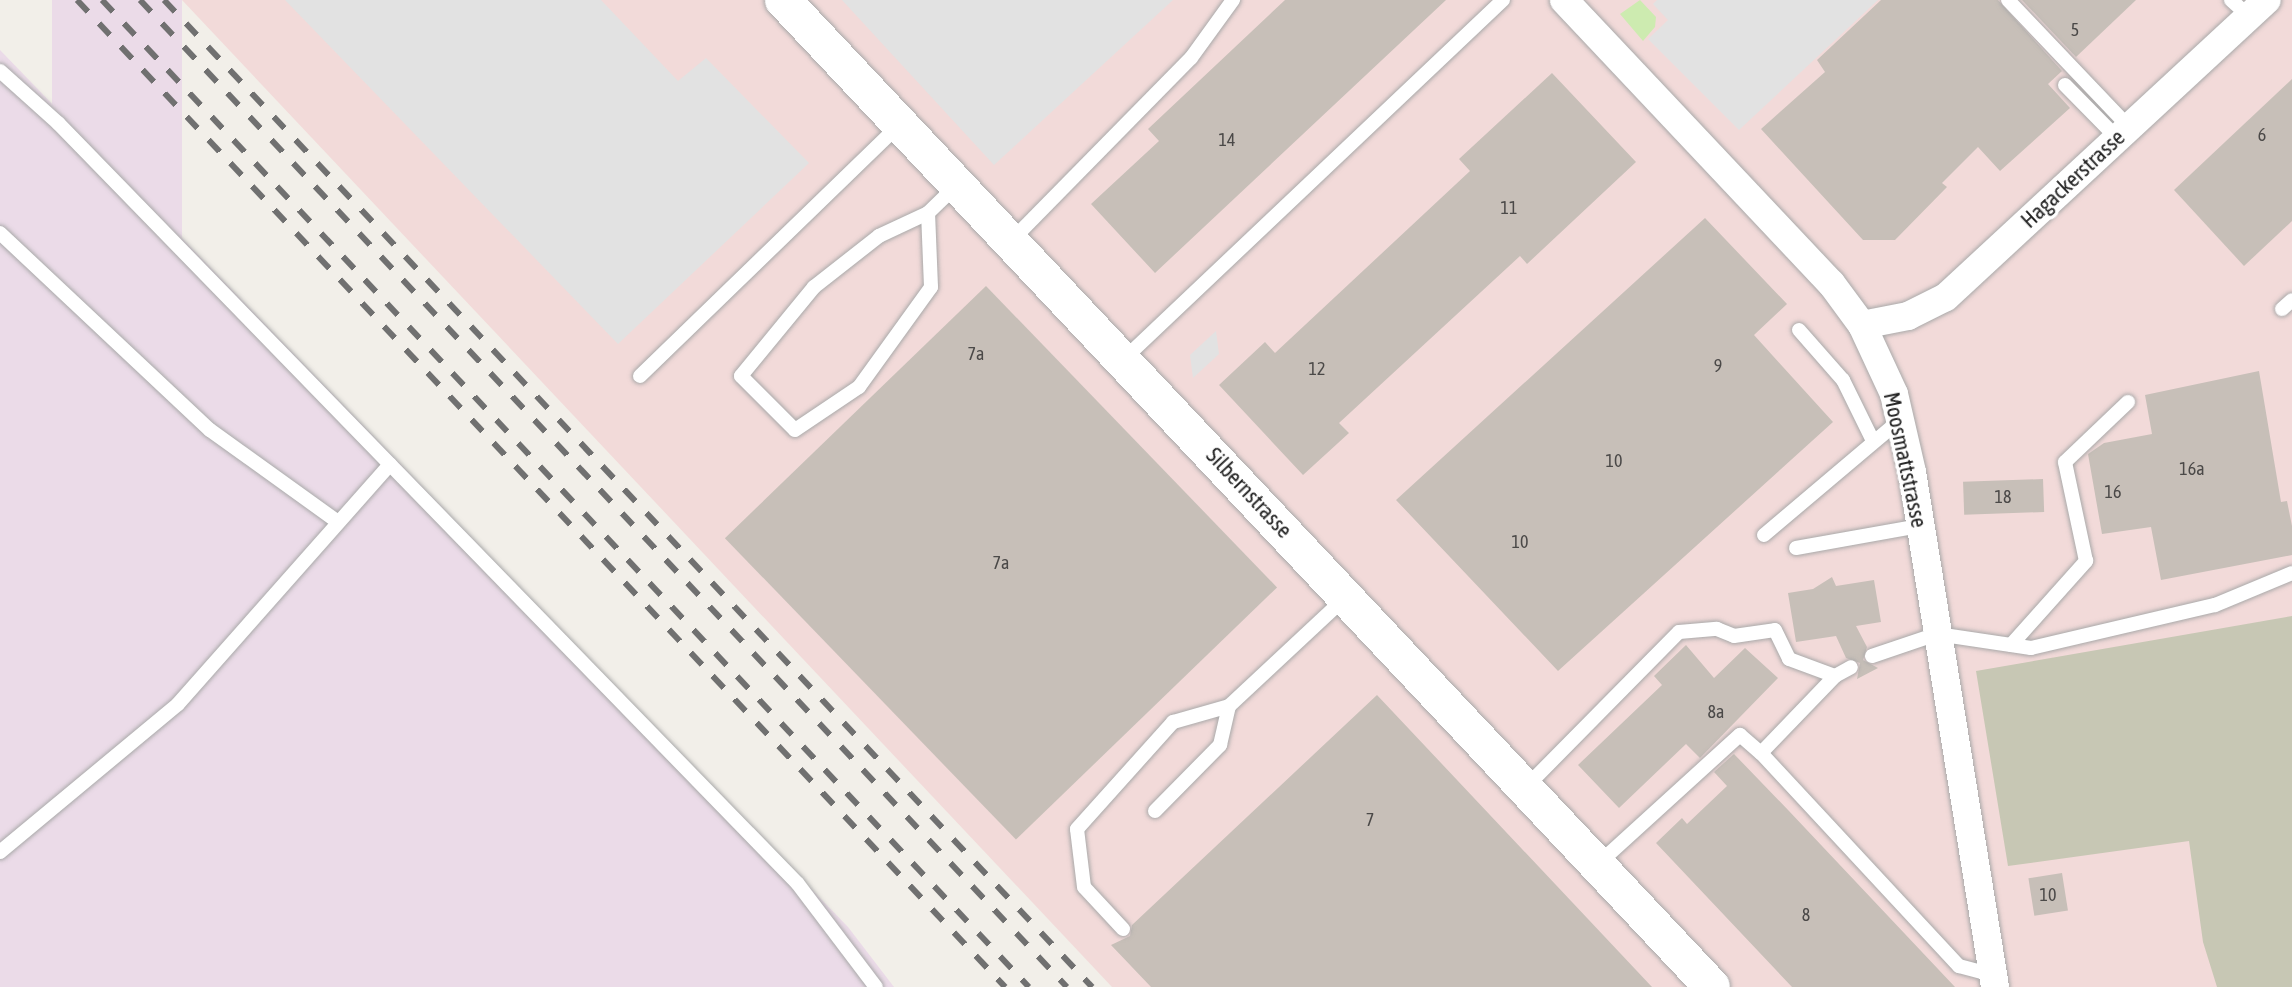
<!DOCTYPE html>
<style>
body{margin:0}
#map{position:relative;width:2292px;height:987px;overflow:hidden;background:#f2efe9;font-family:"Asap Condensed",sans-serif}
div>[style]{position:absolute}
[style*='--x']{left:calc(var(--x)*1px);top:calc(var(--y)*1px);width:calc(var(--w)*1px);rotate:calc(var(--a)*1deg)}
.commercial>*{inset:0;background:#f2dad9}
.industrial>*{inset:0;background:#ebdbe8;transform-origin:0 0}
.construction>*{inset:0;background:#c7c7b4}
.grass>*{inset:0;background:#cdebb0}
.parking>*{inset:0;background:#e2e2e2}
.building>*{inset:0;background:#c7bfb8;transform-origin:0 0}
.roads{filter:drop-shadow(0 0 2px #a9a9a9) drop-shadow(0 0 2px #a9a9a9)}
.service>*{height:14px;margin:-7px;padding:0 7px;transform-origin:7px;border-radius:7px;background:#fff}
.minor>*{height:28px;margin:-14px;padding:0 14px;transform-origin:14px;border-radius:14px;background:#fff}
.tertiary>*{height:36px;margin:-18px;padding:0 18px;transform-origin:18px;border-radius:18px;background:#fff}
.rail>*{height:6px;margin-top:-3px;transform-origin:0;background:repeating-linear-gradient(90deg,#707070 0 16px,transparent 0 32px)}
span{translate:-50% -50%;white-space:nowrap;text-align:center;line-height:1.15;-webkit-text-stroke:7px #fff;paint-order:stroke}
.number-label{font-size:18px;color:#4b4948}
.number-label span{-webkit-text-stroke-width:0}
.street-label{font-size:22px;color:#222}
</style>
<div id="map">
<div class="commercial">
<i style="clip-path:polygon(182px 0,2292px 0,2292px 987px,1112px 987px)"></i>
</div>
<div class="industrial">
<i style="left:52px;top:0;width:130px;height:1355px"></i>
<i style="clip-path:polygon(0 50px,848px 927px,894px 987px,0 987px)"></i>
</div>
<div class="construction">
<i style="clip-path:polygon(2292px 616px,2292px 987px,2217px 987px,2203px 942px,2189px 841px,2008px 866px,1976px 671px)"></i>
</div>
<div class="grass">
<i style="clip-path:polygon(1640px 0,1656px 17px,1655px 27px,1643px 41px,1620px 14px)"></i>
</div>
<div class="parking">
<i style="clip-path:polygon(285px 0,601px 0,678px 81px,706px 58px,809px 163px,618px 344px)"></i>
<i style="clip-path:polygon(842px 0,1173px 0,994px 165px)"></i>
<i style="clip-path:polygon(1657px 0,1878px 0,1739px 130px,1648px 39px,1668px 20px,1653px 4px)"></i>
<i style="clip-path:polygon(1216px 331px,1219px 354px,1193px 378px,1190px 355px)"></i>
</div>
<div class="building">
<i style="clip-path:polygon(1285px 0,1446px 0,1155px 273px,1091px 204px,1159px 141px,1148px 129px)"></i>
<i style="clip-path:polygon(1881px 0,1998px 0,2062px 71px,2048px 84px,2070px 108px,2000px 171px,1978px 147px,1942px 183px,1947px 187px,1895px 240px,1863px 240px,1761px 129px,1825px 72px,1817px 60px)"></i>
<i style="clip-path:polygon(2022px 0,2136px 0,2076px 57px)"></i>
<i style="clip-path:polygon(1552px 73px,1636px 162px,1527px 264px,1520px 256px,1339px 423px,1349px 433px,1303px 475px,1219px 385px,1265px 342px,1275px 353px,1470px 171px,1459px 159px)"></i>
<i style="clip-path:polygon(2292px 79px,2292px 221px,2244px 266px,2174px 190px)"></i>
<i style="clip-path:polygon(1705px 218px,1787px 304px,1754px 335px,1833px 422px,1558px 671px,1396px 500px)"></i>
<i style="left:986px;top:286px;width:419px;height:363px;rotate:46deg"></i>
<i style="clip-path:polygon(2259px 371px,2281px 502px,2287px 501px,2292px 526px,2292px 555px,2161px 580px,2151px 527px,2102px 534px,2088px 454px,2104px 443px,2152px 434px,2145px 395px)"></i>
<i style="left:2043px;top:479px;width:33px;height:80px;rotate:88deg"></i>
<i style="clip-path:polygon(1832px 577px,1836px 586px,1874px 580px,1881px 622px,1856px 626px,1867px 647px,1863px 660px,1878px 668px,1857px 679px,1860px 663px,1846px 658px,1836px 636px,1796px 642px,1788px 593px,1813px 589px)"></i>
<i style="clip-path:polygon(1686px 645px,1714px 678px,1745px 648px,1778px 678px,1700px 758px,1686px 744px,1619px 808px,1578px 765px,1662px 685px,1654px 676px)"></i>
<i style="clip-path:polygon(1377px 695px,1652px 987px,1151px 987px,1111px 945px,1130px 936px,1132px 925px)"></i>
<i style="clip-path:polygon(1734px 754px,1789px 811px,1955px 987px,1792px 987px,1656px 843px,1682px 818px,1687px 824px,1727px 786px,1714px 772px)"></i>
<i style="left:2062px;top:873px;width:38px;height:34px;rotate:81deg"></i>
</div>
<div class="roads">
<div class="service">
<i style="--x:2008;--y:0;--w:175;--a:46.4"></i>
<i style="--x:2231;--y:0;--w:24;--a:42"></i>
<i style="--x:0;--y:71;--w:78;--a:41.9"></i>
<i style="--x:58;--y:123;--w:1061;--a:45.8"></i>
<i style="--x:798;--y:884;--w:129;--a:52.9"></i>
<i style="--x:2065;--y:85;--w:74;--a:45.5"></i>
<i style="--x:928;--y:213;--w:54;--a:154.9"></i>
<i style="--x:879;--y:236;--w:83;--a:141.9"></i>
<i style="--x:814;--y:287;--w:115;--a:129.4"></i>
<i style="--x:741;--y:376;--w:76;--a:45"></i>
<i style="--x:795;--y:430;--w:77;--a:-33.9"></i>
<i style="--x:859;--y:387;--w:123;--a:-54.2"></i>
<i style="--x:931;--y:287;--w:74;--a:-92.3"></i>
<i style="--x:928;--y:213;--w:39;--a:-44"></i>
<i style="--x:0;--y:233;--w:288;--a:43.2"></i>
<i style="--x:210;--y:430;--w:158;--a:35.7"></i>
<i style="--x:1012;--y:240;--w:255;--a:-45.5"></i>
<i style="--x:1191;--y:58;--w:72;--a:-54.1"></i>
<i style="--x:2282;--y:309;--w:13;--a:-42"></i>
<i style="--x:1799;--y:330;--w:67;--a:48.7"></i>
<i style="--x:1843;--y:380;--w:68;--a:63.8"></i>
<i style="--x:1124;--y:359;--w:522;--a:-43.45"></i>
<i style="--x:640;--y:376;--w:359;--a:-44.1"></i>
<i style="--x:1764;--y:535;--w:178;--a:-40.2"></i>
<i style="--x:1796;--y:548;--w:126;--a:-10.1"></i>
<i style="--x:2011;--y:645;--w:113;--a:-48.2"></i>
<i style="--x:2086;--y:561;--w:101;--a:-102"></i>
<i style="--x:2065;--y:462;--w:87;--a:-43.6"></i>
<i style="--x:1872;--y:656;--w:69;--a:-18.7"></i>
<i style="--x:1937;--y:634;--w:95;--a:8.5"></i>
<i style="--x:2031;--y:648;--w:189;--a:-13.2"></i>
<i style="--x:2215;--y:605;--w:83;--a:-22.6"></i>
<i style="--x:1761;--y:753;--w:291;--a:47.1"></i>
<i style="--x:1959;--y:966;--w:35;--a:15"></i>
<i style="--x:1525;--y:788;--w:219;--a:-45.4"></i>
<i style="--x:1679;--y:632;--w:38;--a:-5"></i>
<i style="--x:1717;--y:629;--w:18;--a:22"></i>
<i style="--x:1734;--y:636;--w:41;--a:-8.3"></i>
<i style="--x:1775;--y:630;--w:32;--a:64"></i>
<i style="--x:1789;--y:659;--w:49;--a:20.3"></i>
<i style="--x:1155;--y:811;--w:93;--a:-45.4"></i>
<i style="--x:1220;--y:745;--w:40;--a:-77"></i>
<i style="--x:1229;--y:706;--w:160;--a:-43"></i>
<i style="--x:0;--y:852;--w:231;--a:-39.7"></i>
<i style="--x:178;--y:704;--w:320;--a:-48.5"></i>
<i style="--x:1598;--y:864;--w:192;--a:-42.3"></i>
<i style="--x:1740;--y:735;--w:28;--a:41"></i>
<i style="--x:1761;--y:753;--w:107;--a:-46.1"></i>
<i style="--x:1835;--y:676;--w:18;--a:-29"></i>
<i style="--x:1123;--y:929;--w:57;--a:-132.9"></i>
<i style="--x:1084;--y:887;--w:58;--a:-96.9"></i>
<i style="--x:1077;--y:829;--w:144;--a:-48.1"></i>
<i style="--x:1173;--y:722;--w:58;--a:-15.9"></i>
</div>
<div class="minor">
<i style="--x:1564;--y:0;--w:389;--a:46.7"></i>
<i style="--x:1831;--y:283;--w:52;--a:53.6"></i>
<i style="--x:1862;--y:325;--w:76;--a:65.1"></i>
<i style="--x:1894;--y:394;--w:80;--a:77"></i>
<i style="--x:1912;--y:472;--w:522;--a:80.84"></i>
<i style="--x:1862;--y:325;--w:47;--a:-11.1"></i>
<i style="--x:1908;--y:316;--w:42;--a:-26.6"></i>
<i style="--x:1946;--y:297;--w:437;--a:-42.8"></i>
</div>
<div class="tertiary">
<i style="--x:783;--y:0;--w:1355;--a:46.73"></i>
</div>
</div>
<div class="rail">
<i style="--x:77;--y:0;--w:1355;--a:46.76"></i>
<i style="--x:102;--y:0;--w:1354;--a:46.8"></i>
<i style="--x:140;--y:0;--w:1354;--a:46.8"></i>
<i style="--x:164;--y:0;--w:1355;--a:46.76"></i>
</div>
<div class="number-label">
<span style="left:2075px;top:30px">5</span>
<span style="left:2262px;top:135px">6</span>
<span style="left:1227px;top:140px">14</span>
<span style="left:1509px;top:208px">11</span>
<span style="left:976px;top:354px">7a</span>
<span style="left:1718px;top:366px">9</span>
<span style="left:1317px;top:369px">12</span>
<span style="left:1614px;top:461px">10</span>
<span style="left:2192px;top:469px">16a</span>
<span style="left:2113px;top:492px">16</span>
<span style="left:2003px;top:497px">18</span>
<span style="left:1520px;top:542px">10</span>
<span style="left:1001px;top:563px">7a</span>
<span style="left:1716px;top:712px">8a</span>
<span style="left:1370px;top:820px">7</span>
<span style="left:2048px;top:895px">10</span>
<span style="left:1806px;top:915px">8</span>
</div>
<div class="street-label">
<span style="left:2073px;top:179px;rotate:-43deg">Hagackerstrasse</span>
<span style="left:1905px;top:460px;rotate:78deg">Moosmattstrasse</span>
<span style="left:1249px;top:493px;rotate:47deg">Silbernstrasse</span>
</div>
</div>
